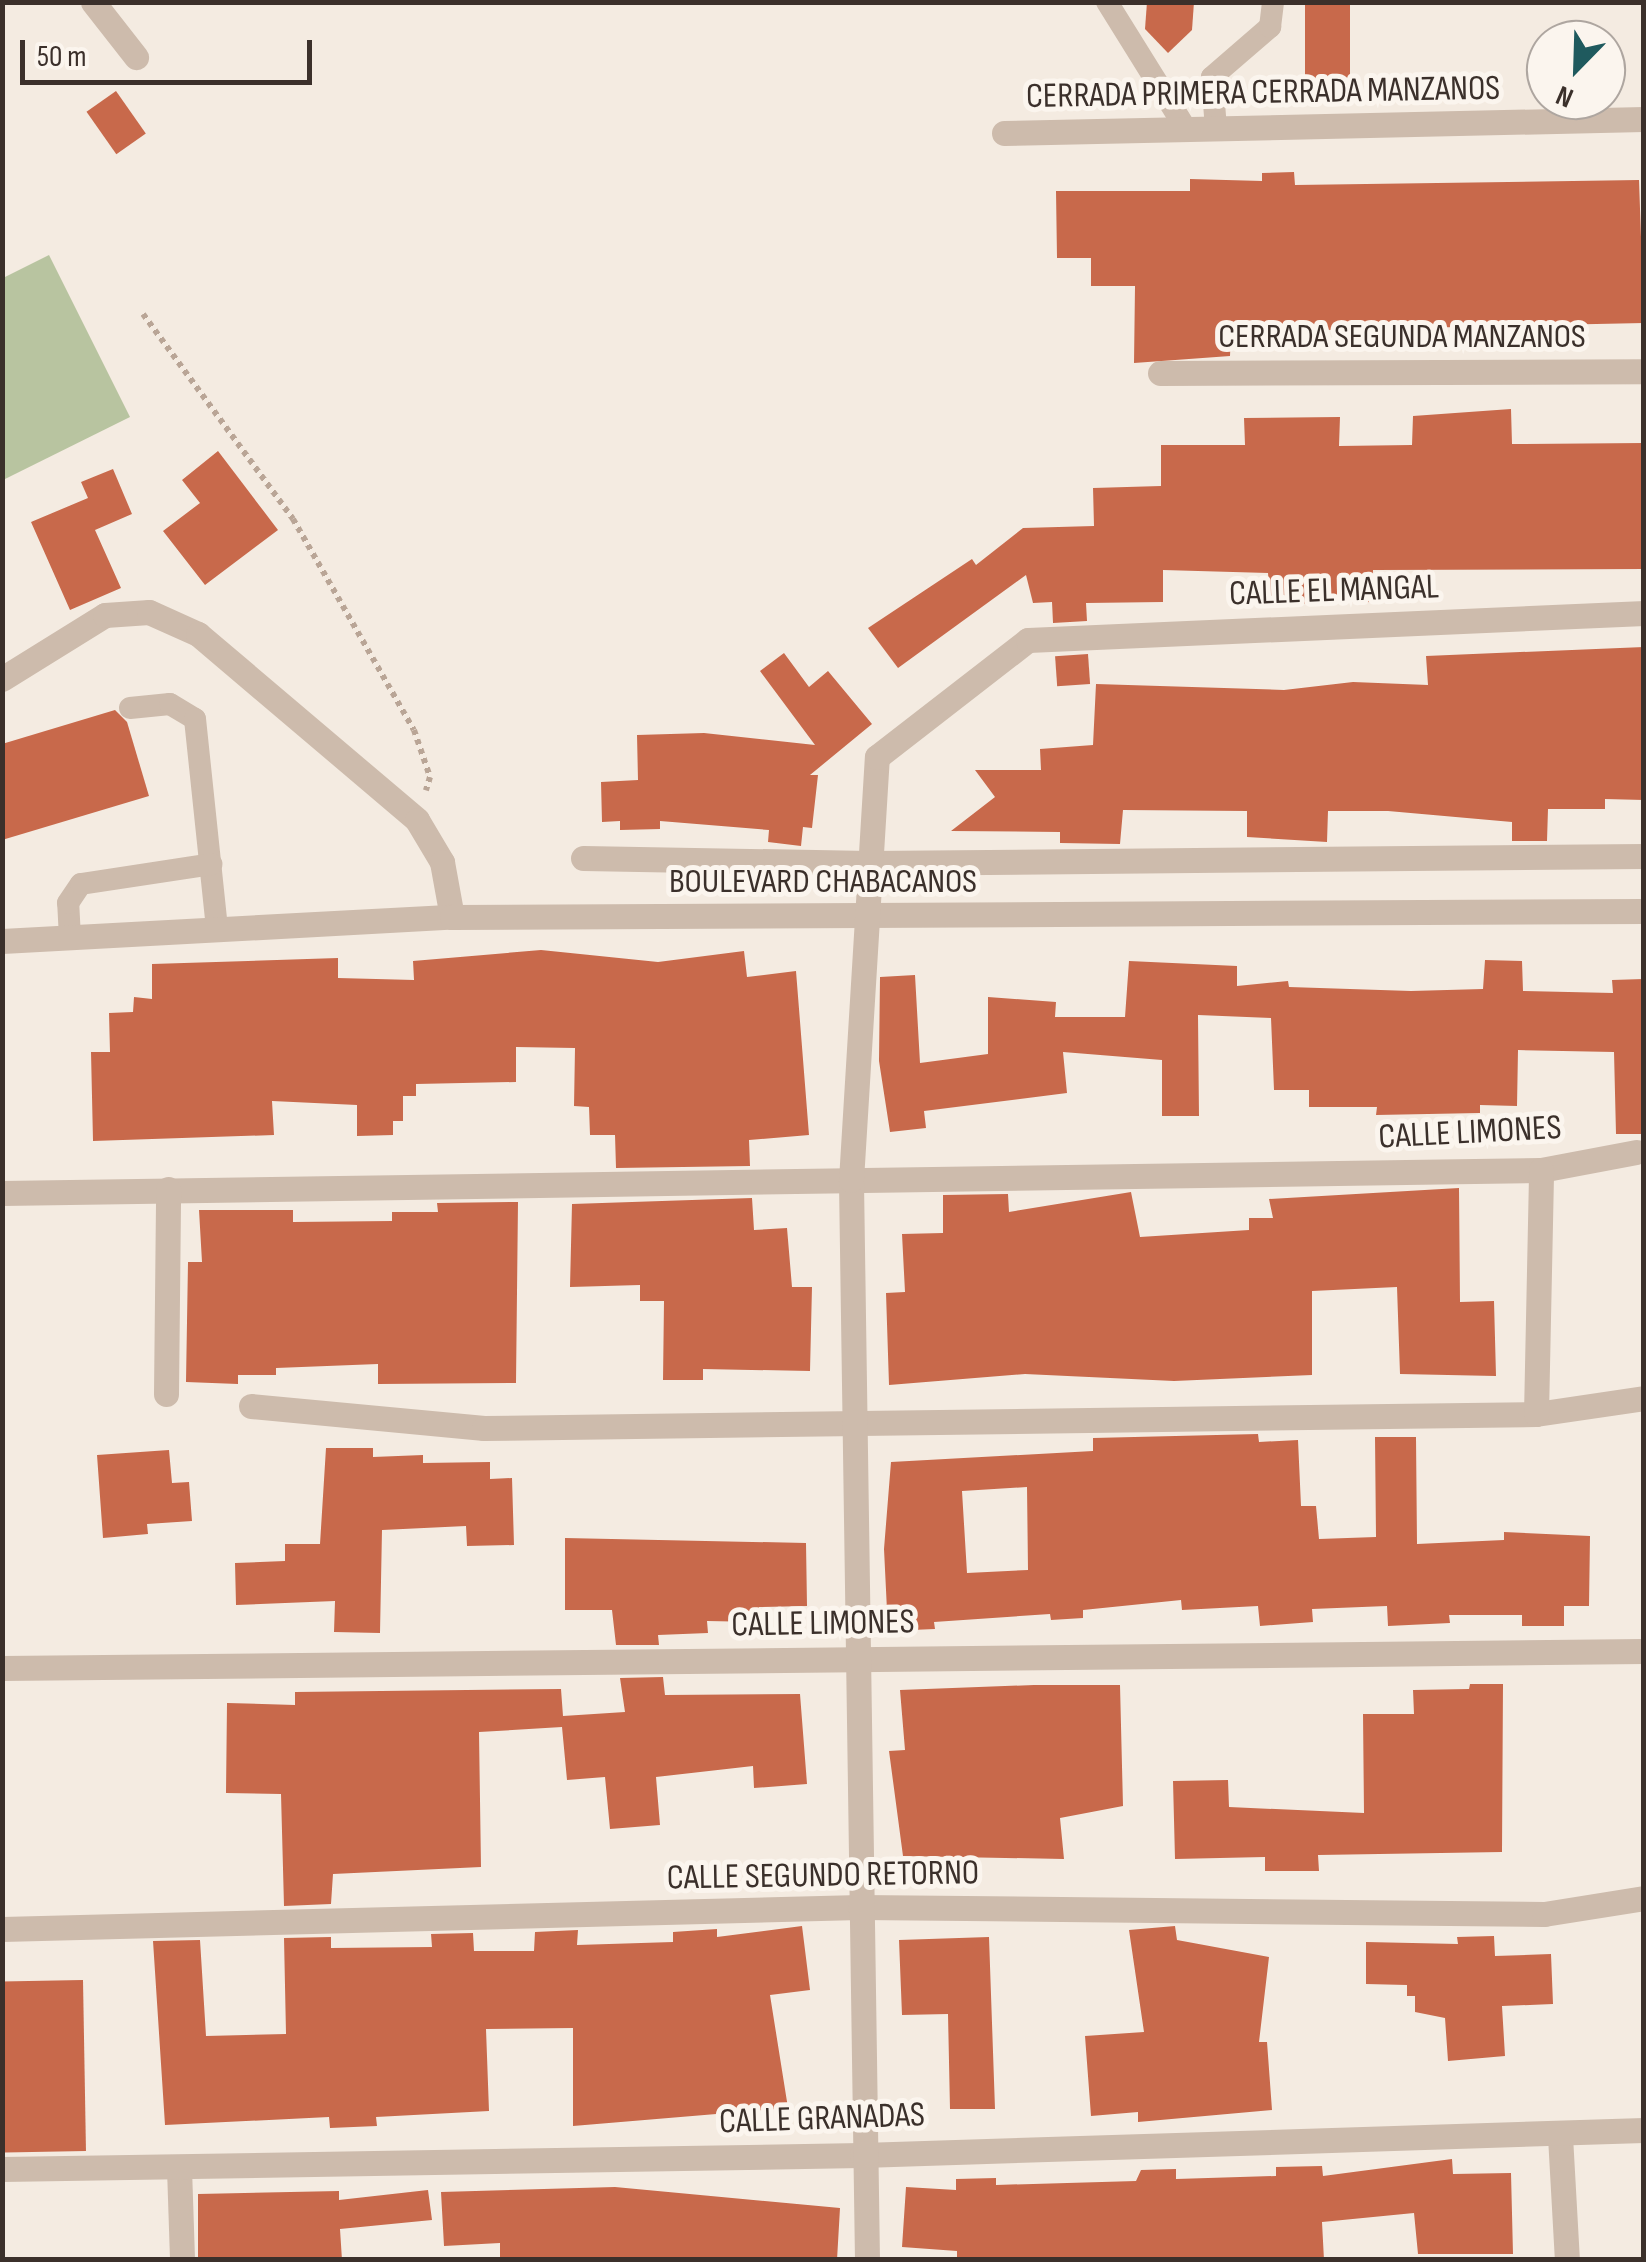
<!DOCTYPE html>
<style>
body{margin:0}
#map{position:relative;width:1646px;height:2262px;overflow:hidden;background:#f4ebe1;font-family:"Sofia Sans Condensed",sans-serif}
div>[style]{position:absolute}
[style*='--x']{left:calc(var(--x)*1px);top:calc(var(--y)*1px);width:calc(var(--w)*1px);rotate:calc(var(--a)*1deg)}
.green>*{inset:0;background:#b8c4a0}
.building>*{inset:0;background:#c8694b;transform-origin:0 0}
.path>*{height:6px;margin-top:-3px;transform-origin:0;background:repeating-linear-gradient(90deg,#b9a596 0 5px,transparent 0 10px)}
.lane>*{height:22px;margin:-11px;padding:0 11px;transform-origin:11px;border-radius:11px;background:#cdbbac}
.street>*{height:25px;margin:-12.5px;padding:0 12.5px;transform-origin:12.5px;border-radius:12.5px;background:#cdbbac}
span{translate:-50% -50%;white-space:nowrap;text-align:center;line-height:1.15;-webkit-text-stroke:10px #fbf5ee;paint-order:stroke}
.street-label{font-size:35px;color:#3b302b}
.frame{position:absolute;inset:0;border:5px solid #3b302b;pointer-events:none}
.north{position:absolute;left:1526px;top:20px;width:100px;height:100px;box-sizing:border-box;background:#fbf5ee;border:2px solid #aea6a0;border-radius:50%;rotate:203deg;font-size:28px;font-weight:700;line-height:40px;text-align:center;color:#3b302b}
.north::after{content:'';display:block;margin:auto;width:35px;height:45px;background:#1f5a5e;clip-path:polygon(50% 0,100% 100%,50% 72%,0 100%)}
.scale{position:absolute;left:20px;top:40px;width:292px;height:45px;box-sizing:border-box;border:5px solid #3b302b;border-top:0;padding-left:12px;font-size:30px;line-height:35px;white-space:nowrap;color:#3b302b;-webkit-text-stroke:8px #fbf5ee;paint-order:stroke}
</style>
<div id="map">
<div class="green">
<i style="clip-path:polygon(49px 255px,130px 417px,3px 480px,3px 278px)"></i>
</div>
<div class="building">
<i style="clip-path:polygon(1147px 2px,1194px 2px,1192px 30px,1168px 53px,1145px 29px)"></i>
<i style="left:1305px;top:2px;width:45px;height:98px"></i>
<i style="left:116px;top:91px;width:52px;height:36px;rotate:55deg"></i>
<i style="clip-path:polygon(1294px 172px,1295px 185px,1639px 180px,1644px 323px,1231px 332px,1230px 356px,1134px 363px,1135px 286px,1091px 286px,1091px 258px,1057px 258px,1056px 191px,1190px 191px,1190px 179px,1262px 181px,1262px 173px)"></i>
<i style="clip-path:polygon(1511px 409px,1512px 444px,1644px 443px,1644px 569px,1373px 570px,1372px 602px,1287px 604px,1270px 601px,1268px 573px,1163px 570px,1163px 602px,1086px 603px,1087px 621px,1053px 623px,1052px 602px,1033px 603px,1026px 575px,898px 668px,868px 628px,972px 559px,976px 565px,1023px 528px,1094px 526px,1093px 488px,1161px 486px,1161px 445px,1245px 445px,1244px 418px,1340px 417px,1339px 446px,1412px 445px,1413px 416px)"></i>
<i style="clip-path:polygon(218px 451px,278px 530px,205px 585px,163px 531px,200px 503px,182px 480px)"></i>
<i style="clip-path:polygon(113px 469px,132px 514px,95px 530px,121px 588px,70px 610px,31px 522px,88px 498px,81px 482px)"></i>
<i style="clip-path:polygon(1644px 647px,1644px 800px,1605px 799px,1605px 809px,1548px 809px,1547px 841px,1512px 841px,1512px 822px,1388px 811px,1328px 811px,1327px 842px,1247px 837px,1247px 811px,1123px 810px,1120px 844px,1060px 843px,1060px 832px,951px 831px,995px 797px,975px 770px,1041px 770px,1040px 749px,1093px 745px,1096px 684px,1284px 690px,1353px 682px,1428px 685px,1426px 656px)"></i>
<i style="clip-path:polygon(784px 653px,809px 687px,828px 671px,872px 724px,810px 775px,818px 775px,812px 828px,803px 827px,801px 846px,768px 842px,769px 830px,660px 821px,660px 829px,620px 830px,620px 821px,602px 822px,601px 782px,638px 780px,637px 735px,704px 733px,815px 745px,760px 671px)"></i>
<i style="left:1088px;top:654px;width:30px;height:33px;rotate:86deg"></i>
<i style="clip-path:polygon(115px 710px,127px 722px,149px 796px,2px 840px,2px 744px)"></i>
<i style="clip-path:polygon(541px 950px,658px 962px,744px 951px,747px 977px,796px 971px,809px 1135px,749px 1140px,750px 1166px,616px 1168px,615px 1135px,590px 1135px,589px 1107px,574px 1106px,575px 1048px,516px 1047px,516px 1082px,416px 1084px,416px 1096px,403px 1096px,403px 1121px,393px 1121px,393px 1135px,357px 1136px,357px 1105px,272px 1101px,274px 1135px,93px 1141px,91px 1052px,110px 1052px,109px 1013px,133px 1012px,134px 997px,152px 999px,152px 964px,338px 958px,338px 978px,414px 980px,413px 961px)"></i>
<i style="clip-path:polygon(1485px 960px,1522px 961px,1523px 991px,1613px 993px,1612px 980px,1644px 979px,1644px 1134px,1616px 1134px,1614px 1052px,1518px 1050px,1517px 1106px,1480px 1105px,1480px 1113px,1376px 1115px,1377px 1107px,1309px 1107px,1309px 1090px,1274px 1090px,1271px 1018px,1198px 1015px,1199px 1116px,1162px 1116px,1162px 1060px,1063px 1052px,1067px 1093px,924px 1111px,926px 1128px,890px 1132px,879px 1061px,880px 977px,915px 975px,920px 1063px,988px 1054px,988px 997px,1056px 1002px,1055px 1017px,1125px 1017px,1129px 961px,1237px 966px,1237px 986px,1288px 981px,1289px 987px,1411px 991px,1483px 989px)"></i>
<i style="clip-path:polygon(1459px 1188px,1460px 1302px,1494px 1301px,1496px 1376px,1400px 1374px,1397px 1287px,1312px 1291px,1312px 1375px,1174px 1381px,1025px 1374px,889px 1385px,886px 1293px,905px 1292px,902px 1234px,943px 1233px,943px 1195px,1008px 1194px,1009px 1212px,1131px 1192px,1140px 1237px,1249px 1230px,1249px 1218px,1273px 1218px,1269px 1199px)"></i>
<i style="clip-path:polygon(752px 1198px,754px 1230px,787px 1228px,792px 1287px,812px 1287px,810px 1371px,703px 1369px,703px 1380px,663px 1380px,664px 1301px,640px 1301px,640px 1285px,570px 1287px,572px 1204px)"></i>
<i style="clip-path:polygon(518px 1202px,516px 1383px,378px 1384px,378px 1364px,276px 1368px,276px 1375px,238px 1375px,238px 1384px,186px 1382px,188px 1262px,202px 1262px,199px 1210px,293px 1210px,293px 1222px,392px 1221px,392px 1212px,438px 1212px,437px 1203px)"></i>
<i style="clip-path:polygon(evenodd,1258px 1434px,1259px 1442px,1298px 1440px,1301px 1506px,1316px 1506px,1319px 1539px,1376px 1537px,1375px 1437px,1416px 1437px,1417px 1544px,1504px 1540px,1504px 1532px,1590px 1536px,1589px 1606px,1564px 1606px,1564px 1626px,1522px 1626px,1522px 1615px,1449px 1615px,1450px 1623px,1388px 1626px,1387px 1606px,1312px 1609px,1313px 1622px,1260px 1626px,1258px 1606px,1182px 1610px,1181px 1600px,1083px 1610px,1083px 1618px,1051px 1620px,1050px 1614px,934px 1622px,935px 1629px,888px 1631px,884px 1549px,891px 1462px,1093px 1451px,1093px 1438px,1258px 1434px,1027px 1487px,1028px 1570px,967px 1573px,962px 1491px,1027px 1487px)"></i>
<i style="clip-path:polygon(326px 1448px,373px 1448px,373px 1457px,423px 1455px,423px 1463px,490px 1462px,490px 1479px,512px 1478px,514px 1545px,467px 1546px,466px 1526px,382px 1530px,380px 1633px,334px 1632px,335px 1601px,236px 1605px,235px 1563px,285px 1561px,285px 1544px,320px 1544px)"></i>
<i style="clip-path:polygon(169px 1450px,172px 1483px,189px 1482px,192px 1521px,147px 1524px,148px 1534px,103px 1538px,97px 1455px)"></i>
<i style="clip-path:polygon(565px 1538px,806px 1543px,807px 1606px,759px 1607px,759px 1622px,707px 1621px,708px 1633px,658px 1635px,659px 1645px,616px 1645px,612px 1610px,565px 1610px)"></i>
<i style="clip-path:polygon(663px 1677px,665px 1695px,800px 1694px,807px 1784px,754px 1788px,753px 1766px,656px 1777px,660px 1825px,610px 1829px,605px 1777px,567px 1780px,562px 1727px,479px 1732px,481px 1867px,333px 1874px,331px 1904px,284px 1906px,281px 1794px,226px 1793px,227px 1703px,295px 1705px,295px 1692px,561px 1689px,563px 1716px,625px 1712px,620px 1678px)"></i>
<i style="clip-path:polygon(1470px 1684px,1503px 1684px,1502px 1852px,1318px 1855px,1319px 1871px,1265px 1871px,1265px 1857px,1175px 1859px,1173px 1781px,1228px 1780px,1229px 1807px,1364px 1813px,1363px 1714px,1414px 1714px,1413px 1690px,1469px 1689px)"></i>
<i style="clip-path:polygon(1034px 1685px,1120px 1685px,1123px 1806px,1060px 1818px,1064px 1859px,903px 1856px,889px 1751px,905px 1750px,900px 1690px)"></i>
<i style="clip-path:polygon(802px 1926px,810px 1990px,770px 1995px,788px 2108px,573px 2126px,573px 2028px,486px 2029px,489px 2111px,376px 2117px,377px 2126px,330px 2128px,329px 2117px,165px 2125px,153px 1941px,200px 1940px,206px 2036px,286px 2034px,284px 1938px,331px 1937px,331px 1948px,432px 1947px,431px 1934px,473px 1933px,474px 1951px,534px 1951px,535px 1932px,578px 1930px,577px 1945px,673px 1942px,673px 1932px,717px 1929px,717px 1937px)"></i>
<i style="clip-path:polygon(1175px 1926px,1177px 1940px,1269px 1957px,1259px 2042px,1267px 2042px,1272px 2110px,1138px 2122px,1138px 2112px,1091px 2116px,1085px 2036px,1144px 2032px,1129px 1930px)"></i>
<i style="clip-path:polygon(1494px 1936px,1495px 1956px,1551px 1954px,1553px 2004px,1502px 2006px,1505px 2056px,1448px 2061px,1445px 2018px,1415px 2012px,1415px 1996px,1407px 1996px,1407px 1985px,1366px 1984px,1366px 1942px,1458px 1944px,1457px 1937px)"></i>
<i style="clip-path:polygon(989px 1937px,995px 2109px,950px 2109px,948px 2014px,902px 2015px,899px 1940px)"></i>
<i style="left:83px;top:1980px;width:171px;height:81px;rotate:89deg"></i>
<i style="clip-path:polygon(1452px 2159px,1453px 2174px,1511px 2173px,1513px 2254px,1418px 2254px,1414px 2213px,1322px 2222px,1324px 2260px,957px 2260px,957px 2251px,902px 2247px,906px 2187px,956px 2190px,956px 2179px,996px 2178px,996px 2185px,1136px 2181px,1141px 2170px,1176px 2169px,1176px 2179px,1276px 2176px,1276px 2167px,1322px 2166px,1323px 2176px)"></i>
<i style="clip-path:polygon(615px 2187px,840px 2208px,837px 2260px,500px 2260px,500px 2243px,444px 2246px,441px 2192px)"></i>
<i style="clip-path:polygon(428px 2190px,432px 2220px,340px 2229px,342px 2260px,198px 2260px,198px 2194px,339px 2191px,339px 2200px)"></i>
</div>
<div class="path">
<i style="--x:143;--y:314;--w:254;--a:53.8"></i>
<i style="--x:293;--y:519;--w:243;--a:60.2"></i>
<i style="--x:414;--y:730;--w:50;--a:71.2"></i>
<i style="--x:430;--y:777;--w:14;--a:107"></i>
</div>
<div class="lane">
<i style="--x:1107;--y:2;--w:150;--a:58.1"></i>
<i style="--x:1216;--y:129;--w:52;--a:-94.4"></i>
<i style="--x:1212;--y:77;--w:77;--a:-40.8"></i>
<i style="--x:1270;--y:27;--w:25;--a:-83"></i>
<i style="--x:130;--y:708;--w:40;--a:-5.7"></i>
<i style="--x:170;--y:704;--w:29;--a:31"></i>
<i style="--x:195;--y:719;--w:212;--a:84"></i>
<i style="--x:70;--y:938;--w:35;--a:-93"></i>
<i style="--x:68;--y:903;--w:23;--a:-56"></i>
<i style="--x:81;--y:884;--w:132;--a:-8.7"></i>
</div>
<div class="street">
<i style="--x:93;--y:2;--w:70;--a:52"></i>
<i style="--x:1004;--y:133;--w:640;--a:-1.25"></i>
<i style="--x:1160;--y:373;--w:484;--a:-0.2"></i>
<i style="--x:2;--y:679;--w:121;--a:-31.9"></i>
<i style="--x:105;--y:615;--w:44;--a:-3.9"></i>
<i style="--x:149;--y:612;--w:54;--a:24.2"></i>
<i style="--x:198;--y:634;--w:287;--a:40.3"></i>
<i style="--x:417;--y:820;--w:49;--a:59.2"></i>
<i style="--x:442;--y:862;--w:56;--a:79.7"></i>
<i style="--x:583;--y:858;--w:286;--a:1"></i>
<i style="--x:869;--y:863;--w:775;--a:-0.52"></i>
<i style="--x:2;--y:941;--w:451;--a:-3.1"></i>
<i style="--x:452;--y:917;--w:1192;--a:-0.29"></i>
<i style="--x:2;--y:1193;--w:1539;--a:-0.86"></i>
<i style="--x:1541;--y:1170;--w:97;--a:-10.7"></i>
<i style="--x:166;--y:1394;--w:205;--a:-89.4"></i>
<i style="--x:251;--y:1406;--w:234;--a:5.4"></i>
<i style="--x:484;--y:1428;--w:1052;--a:-0.76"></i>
<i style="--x:1536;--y:1414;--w:109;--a:-8.4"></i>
<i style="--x:1536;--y:1414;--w:244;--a:-88.8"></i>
<i style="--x:2;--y:1668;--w:1642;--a:-0.59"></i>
<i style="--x:2;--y:1929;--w:858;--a:-1.47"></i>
<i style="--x:860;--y:1907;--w:684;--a:0.59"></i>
<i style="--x:1544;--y:1914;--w:101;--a:-9.1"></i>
<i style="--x:1560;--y:2136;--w:124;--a:86.8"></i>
<i style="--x:179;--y:2168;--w:92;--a:88.1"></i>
<i style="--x:2;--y:2169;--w:860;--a:-0.93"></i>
<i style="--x:862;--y:2155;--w:782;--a:-1.83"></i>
<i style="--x:867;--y:2260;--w:1080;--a:-90.85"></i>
<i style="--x:851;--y:1180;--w:424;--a:-86.5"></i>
<i style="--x:877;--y:757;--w:191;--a:-37.8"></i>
<i style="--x:1028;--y:640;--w:617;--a:-2.51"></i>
</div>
<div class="street-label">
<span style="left:1263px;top:93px;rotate:-1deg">CERRADA PRIMERA CERRADA MANZANOS</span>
<span style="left:1402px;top:337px">CERRADA SEGUNDA MANZANOS</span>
<span style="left:1334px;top:591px;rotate:-2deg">CALLE EL MANGAL</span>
<span style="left:823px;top:882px">BOULEVARD CHABACANOS</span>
<span style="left:1470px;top:1133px;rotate:-3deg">CALLE LIMONES</span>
<span style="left:823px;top:1624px;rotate:-1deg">CALLE LIMONES</span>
<span style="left:823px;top:1876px;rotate:-1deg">CALLE SEGUNDO RETORNO</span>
<span style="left:822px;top:2119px;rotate:-2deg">CALLE GRANADAS</span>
</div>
<div class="frame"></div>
<div class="north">N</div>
<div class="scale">50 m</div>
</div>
